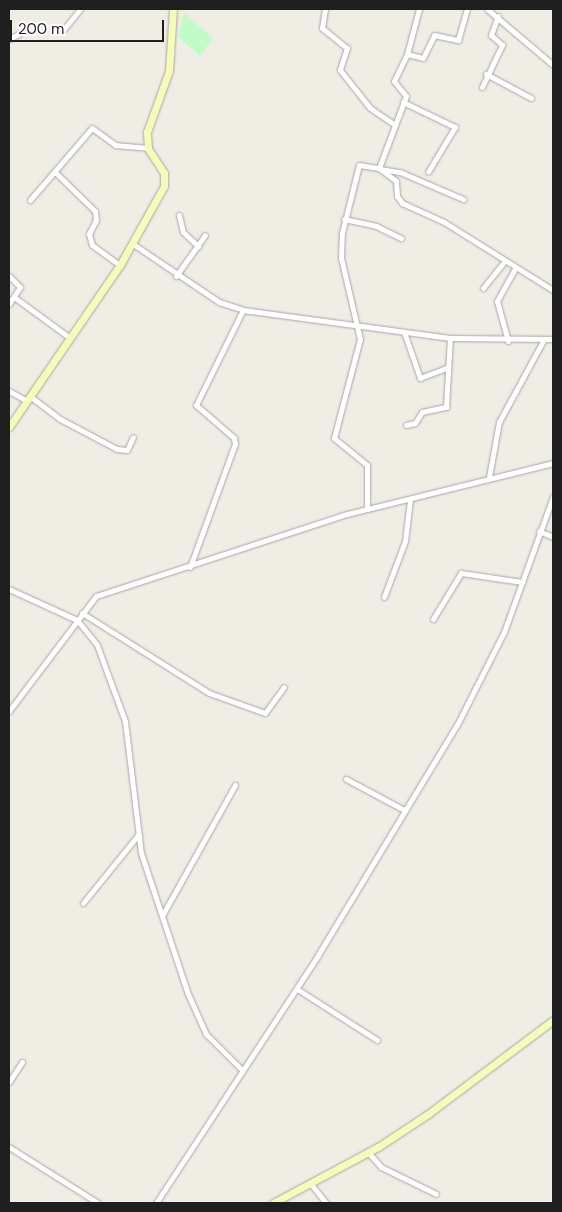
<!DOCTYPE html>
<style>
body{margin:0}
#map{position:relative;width:562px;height:1212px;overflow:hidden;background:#f0ede4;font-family:"DM Sans",sans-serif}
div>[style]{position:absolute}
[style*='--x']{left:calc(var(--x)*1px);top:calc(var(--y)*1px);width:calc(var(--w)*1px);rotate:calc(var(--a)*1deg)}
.park>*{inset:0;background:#c0fbc8}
.roads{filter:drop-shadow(0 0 1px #a6a6a6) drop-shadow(0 0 1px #a6a6a6)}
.street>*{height:5px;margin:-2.5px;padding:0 2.5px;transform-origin:2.5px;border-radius:2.5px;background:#fff}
.secondary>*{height:7px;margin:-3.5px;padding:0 3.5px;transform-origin:3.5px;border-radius:3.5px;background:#f5fcb7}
span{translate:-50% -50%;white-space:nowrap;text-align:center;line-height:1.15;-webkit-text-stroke:4.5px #fff;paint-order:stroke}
.frame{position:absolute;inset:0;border:10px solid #1f1f1f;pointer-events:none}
.scale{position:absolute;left:10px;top:20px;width:154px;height:22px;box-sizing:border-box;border:2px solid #1f1f1f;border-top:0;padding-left:6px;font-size:15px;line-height:18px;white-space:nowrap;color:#1f1f1f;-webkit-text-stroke:4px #fff;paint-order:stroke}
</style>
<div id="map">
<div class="park">
<i style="clip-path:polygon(184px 13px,213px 38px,200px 56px,178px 37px)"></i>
</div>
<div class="roads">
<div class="street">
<i style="--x:325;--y:9;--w:19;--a:99"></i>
<i style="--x:322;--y:28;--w:32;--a:39"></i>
<i style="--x:347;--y:48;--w:23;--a:108"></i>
<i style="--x:340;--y:70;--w:48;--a:51.7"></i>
<i style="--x:370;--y:108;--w:30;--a:34"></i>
<i style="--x:419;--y:9;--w:47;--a:104.9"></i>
<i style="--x:407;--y:54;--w:16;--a:14"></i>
<i style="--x:423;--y:58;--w:25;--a:-64"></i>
<i style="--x:434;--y:35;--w:25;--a:12"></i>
<i style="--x:458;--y:40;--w:32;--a:-74"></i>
<i style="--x:487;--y:9;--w:87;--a:40.3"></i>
<i style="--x:64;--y:29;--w:26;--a:-51"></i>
<i style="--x:9;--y:39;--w:11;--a:-27"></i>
<i style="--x:486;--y:74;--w:51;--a:28.1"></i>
<i style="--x:482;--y:87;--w:47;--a:-64.5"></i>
<i style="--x:502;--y:45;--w:15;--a:-138"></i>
<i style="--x:491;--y:35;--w:20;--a:-70"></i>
<i style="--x:403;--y:102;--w:58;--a:25.7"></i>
<i style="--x:455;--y:127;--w:52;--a:121"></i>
<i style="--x:379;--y:168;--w:21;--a:37"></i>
<i style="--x:396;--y:181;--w:15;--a:86"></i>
<i style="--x:397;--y:196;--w:9;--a:54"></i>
<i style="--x:402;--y:203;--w:46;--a:24.3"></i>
<i style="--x:444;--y:222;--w:128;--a:32"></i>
<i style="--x:380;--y:169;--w:20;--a:9"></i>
<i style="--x:400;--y:172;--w:69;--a:23.2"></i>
<i style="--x:56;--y:173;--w:54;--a:44.3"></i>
<i style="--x:95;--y:211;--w:9;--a:84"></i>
<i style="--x:96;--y:220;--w:16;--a:117"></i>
<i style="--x:89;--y:234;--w:11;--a:75"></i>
<i style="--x:92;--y:245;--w:34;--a:36"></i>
<i style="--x:30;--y:200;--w:95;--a:-49.3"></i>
<i style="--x:92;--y:128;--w:29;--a:36"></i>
<i style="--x:115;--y:145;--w:33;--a:5"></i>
<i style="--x:179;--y:215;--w:17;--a:77"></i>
<i style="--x:183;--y:232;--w:21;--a:43"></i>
<i style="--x:344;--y:219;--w:33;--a:12"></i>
<i style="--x:376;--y:226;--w:28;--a:26"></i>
<i style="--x:133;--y:244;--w:104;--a:34"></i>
<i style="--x:219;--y:302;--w:25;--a:18"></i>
<i style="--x:243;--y:310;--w:209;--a:7.7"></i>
<i style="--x:450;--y:338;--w:103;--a:0.6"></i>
<i style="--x:9;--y:276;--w:16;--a:45"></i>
<i style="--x:20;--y:287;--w:20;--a:123"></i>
<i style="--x:176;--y:276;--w:50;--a:-54.7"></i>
<i style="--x:483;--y:288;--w:35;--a:-51"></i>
<i style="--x:14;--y:297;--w:69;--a:36.2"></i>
<i style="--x:404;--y:332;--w:49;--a:70.8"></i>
<i style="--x:420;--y:378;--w:30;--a:-21"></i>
<i style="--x:508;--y:341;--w:41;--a:-105.4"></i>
<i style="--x:497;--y:301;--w:38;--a:-61"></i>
<i style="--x:9;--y:391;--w:21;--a:29"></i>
<i style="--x:31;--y:397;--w:36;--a:37"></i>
<i style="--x:60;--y:419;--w:64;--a:27.8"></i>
<i style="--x:117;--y:449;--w:10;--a:6"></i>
<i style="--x:127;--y:450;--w:14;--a:-65"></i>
<i style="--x:406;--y:425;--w:9;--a:-13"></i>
<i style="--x:415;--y:423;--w:13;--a:-58"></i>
<i style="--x:422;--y:412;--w:25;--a:-12"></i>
<i style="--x:446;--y:407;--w:69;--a:-86.7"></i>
<i style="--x:489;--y:477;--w:56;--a:-79.7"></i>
<i style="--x:499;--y:422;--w:94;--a:-61.5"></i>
<i style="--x:367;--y:509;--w:44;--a:-90"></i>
<i style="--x:367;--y:465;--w:43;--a:-140.7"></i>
<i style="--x:334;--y:438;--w:102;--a:-75.3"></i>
<i style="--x:360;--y:339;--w:83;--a:-103.2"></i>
<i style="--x:341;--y:258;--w:25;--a:-88"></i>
<i style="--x:342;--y:233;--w:70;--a:-76"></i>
<i style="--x:359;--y:165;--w:20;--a:9"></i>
<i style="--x:379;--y:168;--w:77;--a:-69.4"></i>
<i style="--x:406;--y:96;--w:19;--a:-129"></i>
<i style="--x:394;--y:81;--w:30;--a:-64"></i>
<i style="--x:539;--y:531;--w:15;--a:23"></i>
<i style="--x:190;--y:567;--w:131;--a:-69.9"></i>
<i style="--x:235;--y:444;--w:6;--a:-99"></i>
<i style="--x:234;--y:438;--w:50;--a:-139"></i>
<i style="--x:196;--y:405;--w:106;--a:-63.7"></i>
<i style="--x:9;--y:589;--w:75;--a:24.5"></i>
<i style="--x:77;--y:620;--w:32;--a:51"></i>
<i style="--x:97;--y:645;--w:81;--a:69.8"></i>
<i style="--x:125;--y:721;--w:133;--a:83.1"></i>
<i style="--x:141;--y:853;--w:149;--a:71.6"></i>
<i style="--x:188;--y:994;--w:44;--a:65.8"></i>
<i style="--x:206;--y:1034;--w:51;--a:45"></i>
<i style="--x:384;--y:597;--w:60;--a:-69.4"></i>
<i style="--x:405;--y:541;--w:41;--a:-83"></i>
<i style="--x:82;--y:613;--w:150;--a:32.2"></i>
<i style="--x:209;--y:693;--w:59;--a:19.7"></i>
<i style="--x:265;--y:713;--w:32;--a:-54"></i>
<i style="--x:433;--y:619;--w:54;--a:-58.7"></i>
<i style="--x:461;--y:573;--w:62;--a:8.4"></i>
<i style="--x:9;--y:711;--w:144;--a:-52.9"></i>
<i style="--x:96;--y:596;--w:264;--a:-18.1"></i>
<i style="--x:347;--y:514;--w:212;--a:-13.9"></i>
<i style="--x:346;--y:779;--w:66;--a:28.1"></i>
<i style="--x:83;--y:903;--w:87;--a:-51"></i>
<i style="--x:163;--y:914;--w:148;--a:-60.8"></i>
<i style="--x:297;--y:989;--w:95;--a:32.5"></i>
<i style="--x:9;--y:1082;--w:24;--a:-57"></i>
<i style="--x:9;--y:1147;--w:105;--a:32.2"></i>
<i style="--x:368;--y:1152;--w:20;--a:49"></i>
<i style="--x:381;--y:1167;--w:61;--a:26.1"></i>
<i style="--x:310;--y:1183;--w:26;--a:51"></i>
<i style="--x:156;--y:1203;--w:296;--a:-56.8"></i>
<i style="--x:318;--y:955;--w:269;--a:-58.9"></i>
<i style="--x:457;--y:725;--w:104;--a:-63.2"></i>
<i style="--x:504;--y:632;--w:144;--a:-70.1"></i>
</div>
<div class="secondary">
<i style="--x:9;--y:427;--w:196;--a:-55.6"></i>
<i style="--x:120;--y:265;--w:90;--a:-60.9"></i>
<i style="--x:164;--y:186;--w:13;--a:-90"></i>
<i style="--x:164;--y:173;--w:30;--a:-123"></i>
<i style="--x:148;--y:148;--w:16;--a:-94"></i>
<i style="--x:147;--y:132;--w:65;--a:-70.2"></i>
<i style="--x:169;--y:71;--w:62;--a:-86.3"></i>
<i style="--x:273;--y:1203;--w:119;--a:-28.1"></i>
<i style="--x:378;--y:1147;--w:60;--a:-33.4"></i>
<i style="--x:428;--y:1114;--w:156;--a:-36.9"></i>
</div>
</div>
<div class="frame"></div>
<div class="scale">200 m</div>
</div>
